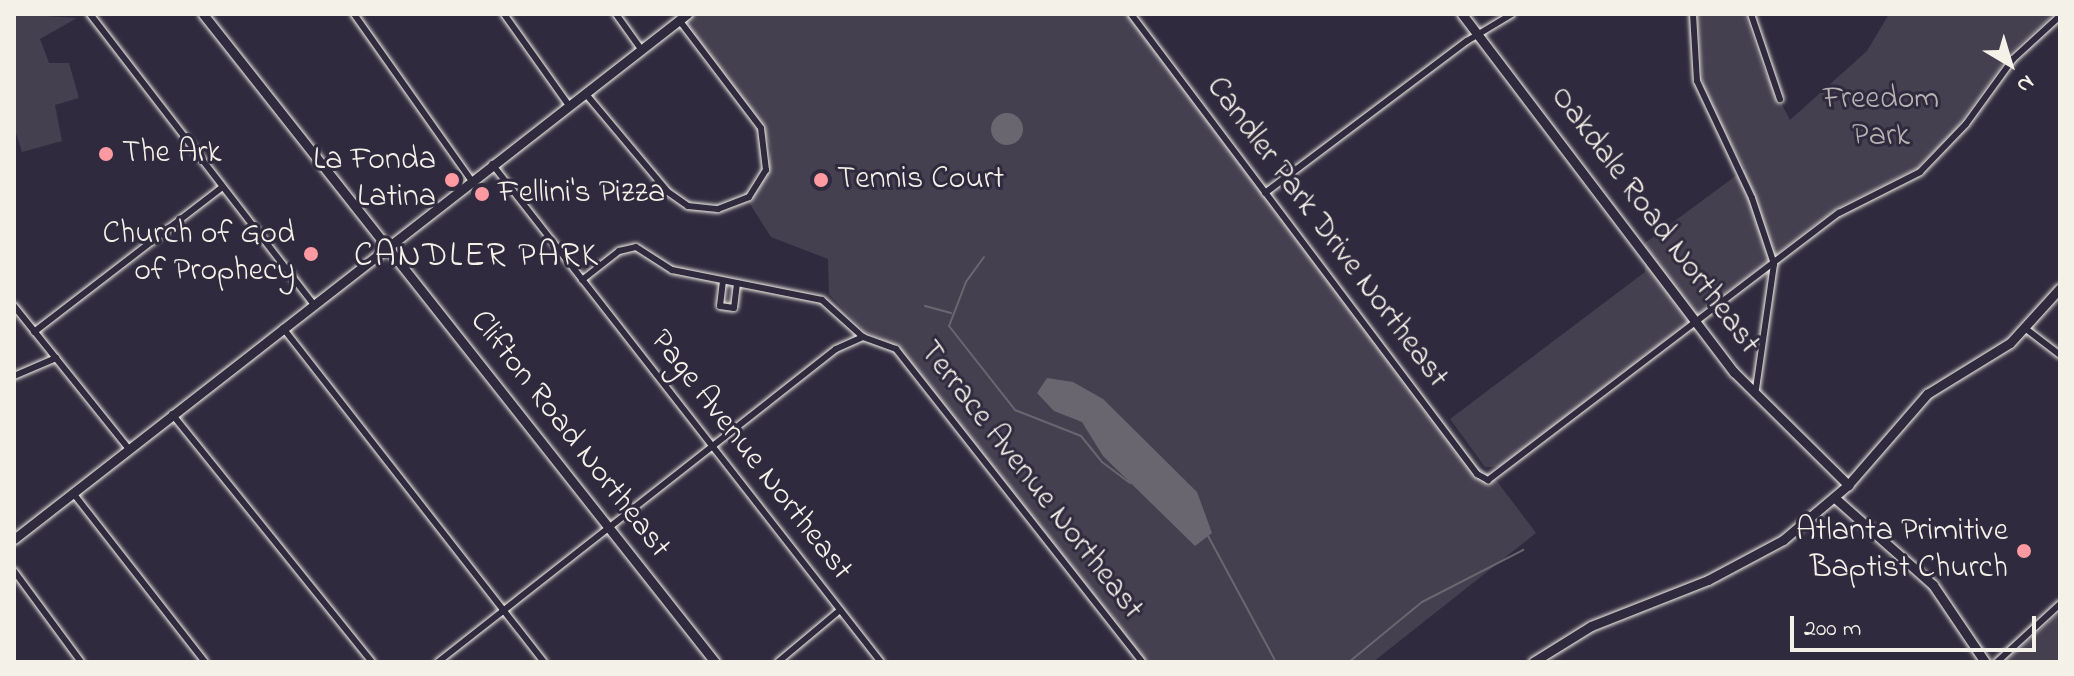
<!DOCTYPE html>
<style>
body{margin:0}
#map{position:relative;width:2074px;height:676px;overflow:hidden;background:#2f2a3d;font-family:"Indie Flower",sans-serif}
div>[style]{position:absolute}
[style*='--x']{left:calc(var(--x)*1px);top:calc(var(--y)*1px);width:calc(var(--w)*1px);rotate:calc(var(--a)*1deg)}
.green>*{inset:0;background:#454050}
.water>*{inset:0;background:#6a6670}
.round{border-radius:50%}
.stream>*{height:2px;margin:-1px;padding:0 1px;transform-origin:1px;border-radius:1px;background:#6a6670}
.roads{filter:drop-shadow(0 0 2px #f4f1e8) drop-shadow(0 0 2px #f4f1e8)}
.street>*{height:6px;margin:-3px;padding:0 3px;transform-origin:3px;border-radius:3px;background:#2f2a3d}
.secondary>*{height:9px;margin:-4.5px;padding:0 4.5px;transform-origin:4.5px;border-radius:4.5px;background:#2f2a3d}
.dots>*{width:22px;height:22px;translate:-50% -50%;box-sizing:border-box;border:4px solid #2f2a3d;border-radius:50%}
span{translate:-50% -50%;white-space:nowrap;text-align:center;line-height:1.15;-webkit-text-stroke:6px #2f2a3d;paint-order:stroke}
.park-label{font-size:32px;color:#b7b3b3}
.poi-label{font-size:32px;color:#f4f1e8}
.left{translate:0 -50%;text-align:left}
.right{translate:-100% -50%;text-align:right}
.street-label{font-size:32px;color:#f4f1e8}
.neighbourhood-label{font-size:34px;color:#f4f1e8;letter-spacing:2px}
.frame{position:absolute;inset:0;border:16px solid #f4f1e8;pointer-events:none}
.north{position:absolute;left:1970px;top:24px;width:80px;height:80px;-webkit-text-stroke:6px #2f2a3d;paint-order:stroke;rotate:142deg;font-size:22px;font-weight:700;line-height:32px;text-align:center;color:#f4f1e8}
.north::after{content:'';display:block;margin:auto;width:28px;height:36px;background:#f4f1e8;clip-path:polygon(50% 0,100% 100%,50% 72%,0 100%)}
.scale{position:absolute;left:1790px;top:616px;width:246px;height:36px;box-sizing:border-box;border:4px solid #f4f1e8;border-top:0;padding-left:10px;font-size:24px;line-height:28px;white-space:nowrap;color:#f4f1e8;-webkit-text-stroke:6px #2f2a3d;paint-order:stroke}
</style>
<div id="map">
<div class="green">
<i style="clip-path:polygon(14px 14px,77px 18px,40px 39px,49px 63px,69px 63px,79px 98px,55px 105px,62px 141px,22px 152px,14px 127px)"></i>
<i style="clip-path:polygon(691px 14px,1134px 14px,1475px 464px,1496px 480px,1536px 533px,1373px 662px,1144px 662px,897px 346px,864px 331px,829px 294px,828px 259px,771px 237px,748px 201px,767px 174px,771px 149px,761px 122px,682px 22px)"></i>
<i style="clip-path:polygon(1697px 14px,1744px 14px,1763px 69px,1790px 120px,1867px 51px,1889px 14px,2055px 14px,2012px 51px,1954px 131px,1916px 169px,1837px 208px,1499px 467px,1485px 467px,1450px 419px,1645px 272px,1645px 243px,1745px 169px,1704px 94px)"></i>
<i style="clip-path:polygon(2060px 612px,2060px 662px,2002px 662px)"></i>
</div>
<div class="water">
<i class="round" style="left:991px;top:113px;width:32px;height:32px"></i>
<i style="clip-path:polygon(1047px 378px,1073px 382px,1103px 399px,1197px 492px,1212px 533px,1195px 546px,1103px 456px,1082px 422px,1054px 411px,1037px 393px)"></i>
</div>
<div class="stream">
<i style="--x:984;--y:257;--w:31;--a:126"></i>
<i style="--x:966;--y:282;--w:47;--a:111.1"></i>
<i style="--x:949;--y:326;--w:107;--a:51.8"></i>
<i style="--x:1015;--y:410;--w:71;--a:21.5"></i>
<i style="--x:1081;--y:436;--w:33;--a:51"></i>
<i style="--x:1102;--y:462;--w:35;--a:37"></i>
<i style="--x:925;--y:306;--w:27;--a:15"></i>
<i style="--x:1207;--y:534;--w:145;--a:61.7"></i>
<i style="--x:1349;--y:662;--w:94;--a:-39.4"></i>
<i style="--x:1422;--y:602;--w:114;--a:-27.2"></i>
</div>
<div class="roads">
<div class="street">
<i style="--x:90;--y:14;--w:367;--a:52.4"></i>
<i style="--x:354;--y:14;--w:203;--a:54.8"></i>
<i style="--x:504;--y:14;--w:110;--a:54.6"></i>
<i style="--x:616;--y:14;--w:43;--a:54.5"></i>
<i style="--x:1131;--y:14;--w:576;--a:53.05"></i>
<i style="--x:1477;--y:474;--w:13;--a:29"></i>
<i style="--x:1488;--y:480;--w:441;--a:-37.3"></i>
<i style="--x:1839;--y:213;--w:91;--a:-26.8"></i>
<i style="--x:1920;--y:172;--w:66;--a:-46.2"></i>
<i style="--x:1966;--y:124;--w:80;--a:-54.1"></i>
<i style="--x:2013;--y:59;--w:64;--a:-42.5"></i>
<i style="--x:1693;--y:14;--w:67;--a:86.6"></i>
<i style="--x:1697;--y:81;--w:129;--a:64.8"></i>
<i style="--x:1752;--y:198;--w:70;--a:71.6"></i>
<i style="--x:1774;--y:264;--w:126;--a:98.2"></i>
<i style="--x:1751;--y:14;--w:90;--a:71.2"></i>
<i style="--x:585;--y:93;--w:129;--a:50"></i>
<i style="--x:668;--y:192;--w:24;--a:35"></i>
<i style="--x:688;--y:206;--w:30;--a:6"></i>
<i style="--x:718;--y:209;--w:33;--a:-21"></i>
<i style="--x:749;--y:197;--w:32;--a:-58"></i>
<i style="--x:766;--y:170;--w:42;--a:-96.8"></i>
<i style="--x:761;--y:128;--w:136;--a:-127.2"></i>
<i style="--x:492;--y:164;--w:632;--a:52.01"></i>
<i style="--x:1265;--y:193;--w:253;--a:-37"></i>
<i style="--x:1467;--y:41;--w:52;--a:-31"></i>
<i style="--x:582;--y:280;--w:47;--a:-38.1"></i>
<i style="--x:619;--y:251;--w:17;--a:-13"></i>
<i style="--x:636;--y:247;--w:43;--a:32.6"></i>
<i style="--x:672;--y:270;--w:153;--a:11.3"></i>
<i style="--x:822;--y:300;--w:55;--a:42.1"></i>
<i style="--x:723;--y:281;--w:25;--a:97"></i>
<i style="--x:720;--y:306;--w:14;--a:8"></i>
<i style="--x:734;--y:308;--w:25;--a:-83"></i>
<i style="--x:14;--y:306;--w:182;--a:51.2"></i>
<i style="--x:283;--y:328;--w:424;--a:52"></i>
<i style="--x:2026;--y:329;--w:43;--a:37.4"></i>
<i style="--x:34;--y:332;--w:236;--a:-37.6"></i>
<i style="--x:14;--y:376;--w:46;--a:-23.2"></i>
<i style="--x:172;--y:414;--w:319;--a:51.1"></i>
<i style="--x:73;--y:493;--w:214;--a:52"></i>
<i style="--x:14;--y:571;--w:113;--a:53.6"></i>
<i style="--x:438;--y:662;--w:506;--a:-38.18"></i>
<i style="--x:836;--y:349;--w:30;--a:-24"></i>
<i style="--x:863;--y:337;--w:35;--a:20"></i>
<i style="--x:896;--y:349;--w:398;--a:51.8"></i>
<i style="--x:778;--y:662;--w:81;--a:-40"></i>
<i style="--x:1997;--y:662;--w:86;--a:-42.6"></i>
</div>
<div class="secondary">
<i style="--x:203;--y:14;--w:826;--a:51.69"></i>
<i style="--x:1462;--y:14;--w:450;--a:52.8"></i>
<i style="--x:1734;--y:372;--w:161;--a:44.7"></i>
<i style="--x:1835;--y:498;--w:131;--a:41.6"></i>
<i style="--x:1933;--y:585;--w:93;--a:56"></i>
<i style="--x:14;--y:539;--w:854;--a:-37.96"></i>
<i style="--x:1533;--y:662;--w:68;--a:-31.8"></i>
<i style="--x:1591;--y:626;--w:126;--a:-21.5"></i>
<i style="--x:1708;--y:580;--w:85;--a:-28.1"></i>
<i style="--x:1783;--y:540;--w:85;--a:-40.2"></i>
<i style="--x:1848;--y:485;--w:121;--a:-49"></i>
<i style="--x:1927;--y:394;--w:97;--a:-31.6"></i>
<i style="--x:2010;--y:343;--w:74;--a:-47.7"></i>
</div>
</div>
<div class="dots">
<i style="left:106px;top:154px;background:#ff9aa2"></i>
<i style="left:452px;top:180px;background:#ff9aa2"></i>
<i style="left:821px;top:180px;background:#ff9aa2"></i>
<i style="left:482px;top:194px;background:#ff9aa2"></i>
<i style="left:311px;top:254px;background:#ff9aa2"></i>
<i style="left:2024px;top:551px;background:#ff9aa2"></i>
</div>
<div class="park-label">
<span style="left:1881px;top:119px">Freedom<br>Park</span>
</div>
<div class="poi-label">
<span class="left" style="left:122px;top:154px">The Ark</span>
<span class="right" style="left:436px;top:180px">La Fonda<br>Latina</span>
<span class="left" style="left:837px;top:180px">Tennis Court</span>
<span class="left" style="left:498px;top:194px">Fellini's Pizza</span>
<span class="right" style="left:295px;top:254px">Church of God<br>of Prophecy</span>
<span class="right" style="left:2008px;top:551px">Atlanta Primitive<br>Baptist Church</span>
</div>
<div class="street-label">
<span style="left:1654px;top:221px;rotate:53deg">Oakdale Road Northeast</span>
<span style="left:1326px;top:233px;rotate:53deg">Candler Park Drive Northeast</span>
<span style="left:569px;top:435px;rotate:52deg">Clifton Road Northeast</span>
<span style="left:750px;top:456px;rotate:52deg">Page Avenue Northeast</span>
<span style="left:1030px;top:481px;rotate:52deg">Terrace Avenue Northeast</span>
</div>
<div class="neighbourhood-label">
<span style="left:477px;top:258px">CANDLER PARK</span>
</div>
<div class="frame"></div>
<div class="north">N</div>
<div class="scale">200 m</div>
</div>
